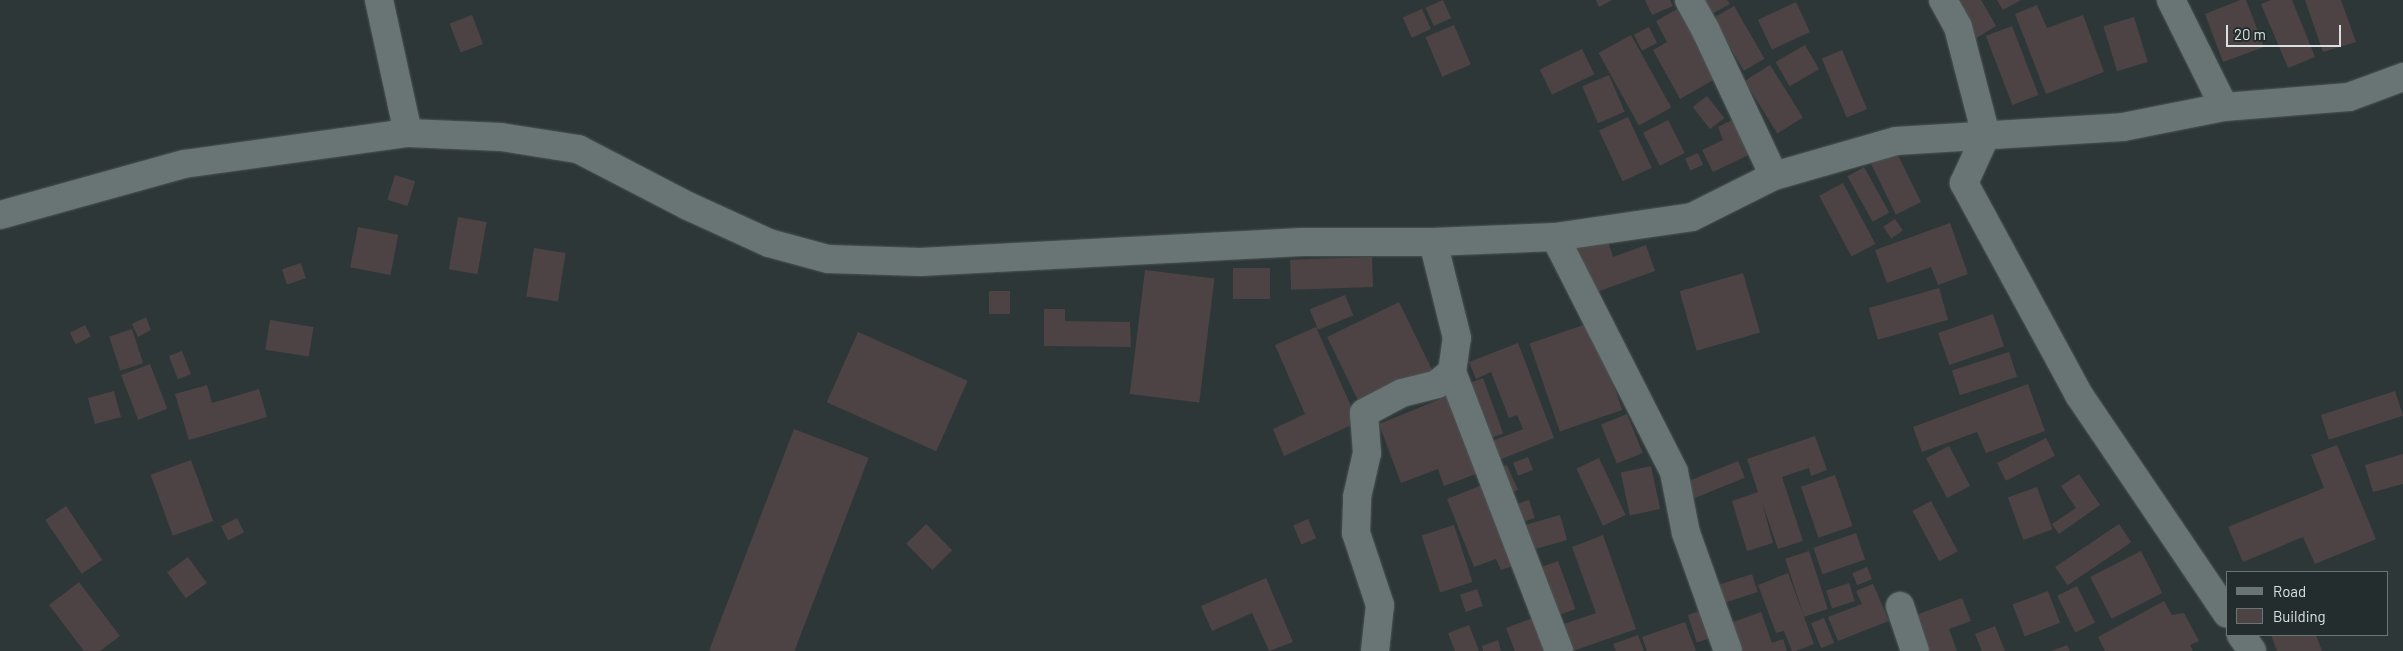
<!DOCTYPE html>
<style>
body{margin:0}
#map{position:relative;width:2403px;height:651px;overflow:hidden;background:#2d3737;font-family:Barlow,sans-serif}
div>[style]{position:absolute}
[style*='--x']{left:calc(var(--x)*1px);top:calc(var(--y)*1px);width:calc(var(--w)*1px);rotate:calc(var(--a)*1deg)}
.building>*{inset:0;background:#4d4344;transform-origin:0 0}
.roads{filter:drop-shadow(0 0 1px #4c5454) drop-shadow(0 0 1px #4c5454)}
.minor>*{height:28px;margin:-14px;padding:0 14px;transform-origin:14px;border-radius:14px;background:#697574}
span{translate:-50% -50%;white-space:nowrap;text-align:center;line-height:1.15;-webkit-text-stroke:4px #232d2d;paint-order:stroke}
.legend{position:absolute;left:2226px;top:571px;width:162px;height:65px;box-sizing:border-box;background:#232d2d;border:1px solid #6c7575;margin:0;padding:6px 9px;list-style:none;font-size:15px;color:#dae0e0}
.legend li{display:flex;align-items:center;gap:10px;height:25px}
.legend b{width:25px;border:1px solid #6c7575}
.scale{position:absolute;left:2226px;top:25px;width:115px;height:22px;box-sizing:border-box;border:2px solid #dae0e0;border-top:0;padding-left:6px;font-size:15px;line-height:18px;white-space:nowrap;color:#dae0e0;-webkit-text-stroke:4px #232d2d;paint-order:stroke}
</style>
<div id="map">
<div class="building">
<i style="left:1443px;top:0;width:20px;height:19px;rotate:66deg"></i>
<i style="clip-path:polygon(1596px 0,1612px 0,1599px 7px)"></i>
<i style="clip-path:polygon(1645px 0,1670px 0,1673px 6px,1652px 15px)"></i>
<i style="clip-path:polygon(1698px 0,1727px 0,1730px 4px,1708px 16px)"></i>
<i style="clip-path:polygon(1952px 0,1981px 0,1996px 26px,1975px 39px)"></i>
<i style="clip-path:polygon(1997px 0,2021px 0,2003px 10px)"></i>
<i style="clip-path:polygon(2240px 0,2246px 0,2264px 47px,2223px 62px,2205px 14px)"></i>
<i style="clip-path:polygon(2271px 0,2292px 0,2315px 57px,2288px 68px,2261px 4px)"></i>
<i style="clip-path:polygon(2305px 0,2341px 0,2356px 42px,2323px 52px)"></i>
<i style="left:1796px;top:2px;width:33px;height:42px;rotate:65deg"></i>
<i style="clip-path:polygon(2037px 5px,2047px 28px,2083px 15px,2104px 72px,2046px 94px,2015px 14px)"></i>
<i style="left:1734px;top:6px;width:61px;height:24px;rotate:60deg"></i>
<i style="clip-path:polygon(1679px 8px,1717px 78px,1680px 99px,1653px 50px,1667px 42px,1656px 21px)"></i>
<i style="left:1422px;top:9px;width:22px;height:21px;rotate:66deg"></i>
<i style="left:472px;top:15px;width:31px;height:24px;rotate:69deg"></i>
<i style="left:2134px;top:17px;width:47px;height:32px;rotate:73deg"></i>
<i style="left:1454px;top:25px;width:43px;height:31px;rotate:67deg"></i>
<i style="left:2012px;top:26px;width:74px;height:28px;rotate:69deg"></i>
<i style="left:1649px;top:27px;width:18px;height:17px;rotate:63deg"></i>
<i style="left:1631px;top:35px;width:83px;height:37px;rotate:61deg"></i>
<i style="left:1805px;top:45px;width:28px;height:34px;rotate:60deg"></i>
<i style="left:1582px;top:49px;width:28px;height:47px;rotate:64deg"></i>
<i style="left:1842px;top:50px;width:64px;height:22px;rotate:67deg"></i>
<i style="left:1770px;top:65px;width:62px;height:30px;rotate:58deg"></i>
<i style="left:1609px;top:75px;width:40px;height:29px;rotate:67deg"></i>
<i style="left:1707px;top:96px;width:28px;height:18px;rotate:52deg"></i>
<i style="left:1628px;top:117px;width:56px;height:32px;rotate:65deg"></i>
<i style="clip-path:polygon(1738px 117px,1755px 152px,1713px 172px,1702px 150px,1723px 140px,1718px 127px)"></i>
<i style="left:1668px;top:120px;width:37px;height:28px;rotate:63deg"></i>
<i style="left:1896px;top:151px;width:57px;height:28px;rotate:64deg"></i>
<i style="left:1698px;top:153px;width:13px;height:14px;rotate:67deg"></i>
<i style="left:1864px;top:167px;width:52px;height:19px;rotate:61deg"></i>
<i style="left:395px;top:175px;width:21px;height:26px;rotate:17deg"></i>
<i style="left:1843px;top:183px;width:69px;height:27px;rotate:62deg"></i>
<i style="left:458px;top:217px;width:29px;height:53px;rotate:10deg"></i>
<i style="left:1895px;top:219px;width:14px;height:14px;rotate:56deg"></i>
<i style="clip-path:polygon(1950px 223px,1968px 274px,1938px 285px,1931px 267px,1887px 283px,1875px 250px)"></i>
<i style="left:358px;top:227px;width:41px;height:41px;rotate:11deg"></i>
<i style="clip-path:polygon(1607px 238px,1613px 257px,1646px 245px,1655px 271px,1591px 294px,1575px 249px)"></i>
<i style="left:534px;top:248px;width:32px;height:49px;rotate:9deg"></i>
<i style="left:1372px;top:257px;width:30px;height:82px;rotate:88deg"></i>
<i style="left:301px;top:263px;width:16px;height:20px;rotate:72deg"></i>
<i style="left:1233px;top:268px;width:37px;height:31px"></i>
<i style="left:1145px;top:270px;width:70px;height:125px;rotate:7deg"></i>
<i style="left:1743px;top:273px;width:62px;height:66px;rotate:74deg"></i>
<i style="left:1939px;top:288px;width:33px;height:73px;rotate:74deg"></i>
<i style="left:989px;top:291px;width:21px;height:23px"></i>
<i style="left:1345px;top:295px;width:22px;height:38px;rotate:68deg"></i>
<i style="left:1399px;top:302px;width:79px;height:80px;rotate:64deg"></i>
<i style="clip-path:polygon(1044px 309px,1065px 309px,1065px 321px,1130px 322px,1131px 347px,1044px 346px)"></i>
<i style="left:1993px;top:314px;width:34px;height:58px;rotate:71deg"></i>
<i style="clip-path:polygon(146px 317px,151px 330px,138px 337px,132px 324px)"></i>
<i style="left:270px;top:320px;width:44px;height:30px;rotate:9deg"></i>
<i style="left:1592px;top:322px;width:93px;height:66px;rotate:71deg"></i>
<i style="left:85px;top:325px;width:13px;height:17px;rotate:63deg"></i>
<i style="clip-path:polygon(1316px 327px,1358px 422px,1284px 456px,1273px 429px,1305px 414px,1275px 345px)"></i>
<i style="left:132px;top:329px;width:36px;height:24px;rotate:72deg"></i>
<i style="left:858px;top:332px;width:120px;height:77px;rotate:24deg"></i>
<i style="clip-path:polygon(1518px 343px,1554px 438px,1494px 462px,1487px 443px,1523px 429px,1517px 415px,1509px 418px,1491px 372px,1476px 379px,1469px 362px)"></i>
<i style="left:182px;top:351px;width:25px;height:14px;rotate:69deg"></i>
<i style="left:2009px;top:352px;width:26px;height:60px;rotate:72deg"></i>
<i style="left:150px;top:364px;width:48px;height:31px;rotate:69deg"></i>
<i style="left:1483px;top:378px;width:59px;height:22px;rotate:70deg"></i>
<i style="clip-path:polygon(2028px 384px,2045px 431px,1986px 453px,1977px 432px,1922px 452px,1913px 427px)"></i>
<i style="clip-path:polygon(207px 385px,212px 403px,259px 389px,267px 417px,189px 440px,175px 394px)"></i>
<i style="left:114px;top:391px;width:27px;height:27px;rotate:75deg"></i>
<i style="left:2395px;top:391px;width:26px;height:78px;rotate:72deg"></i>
<i style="clip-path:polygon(1448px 396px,1478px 473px,1444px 486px,1438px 469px,1401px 483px,1379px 424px)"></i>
<i style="left:1627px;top:414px;width:42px;height:28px;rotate:68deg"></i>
<i style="left:794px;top:429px;width:80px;height:237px;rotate:21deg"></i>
<i style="clip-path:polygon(1815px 436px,1827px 470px,1811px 476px,1809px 468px,1782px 477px,1803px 541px,1778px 549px,1762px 502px,1773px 543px,1747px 551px,1732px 501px,1758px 492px,1747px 459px)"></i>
<i style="left:2046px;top:438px;width:20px;height:55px;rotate:63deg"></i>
<i style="clip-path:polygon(2337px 445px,2376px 539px,2315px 564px,2303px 537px,2243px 562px,2228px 527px,2324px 488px,2311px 455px)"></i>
<i style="left:1949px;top:446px;width:45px;height:26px;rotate:62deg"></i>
<i style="clip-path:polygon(2403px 454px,2403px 484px,2373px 492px,2365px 465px)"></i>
<i style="left:1528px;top:457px;width:14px;height:16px;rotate:69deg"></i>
<i style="left:1599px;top:458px;width:63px;height:25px;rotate:65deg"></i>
<i style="left:191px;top:460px;width:65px;height:43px;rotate:70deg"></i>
<i style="left:1738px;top:461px;width:18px;height:56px;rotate:68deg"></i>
<i style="left:1507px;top:465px;width:27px;height:15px;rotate:66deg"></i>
<i style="left:1651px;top:466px;width:44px;height:31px;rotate:78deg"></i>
<i style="clip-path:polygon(2079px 474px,2100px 505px,2059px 534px,2052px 524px,2076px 508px,2061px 486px)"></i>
<i style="left:1835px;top:475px;width:54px;height:36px;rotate:71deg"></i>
<i style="clip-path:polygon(1487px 483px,1519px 564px,1501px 570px,1496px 559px,1474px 567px,1447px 499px)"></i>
<i style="left:2037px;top:487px;width:45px;height:31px;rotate:70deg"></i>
<i style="left:1529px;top:500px;width:19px;height:22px;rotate:72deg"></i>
<i style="left:1931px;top:501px;width:57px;height:21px;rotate:62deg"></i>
<i style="left:66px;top:506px;width:65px;height:25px;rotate:56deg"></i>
<i style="left:1560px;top:515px;width:26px;height:41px;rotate:74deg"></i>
<i style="left:237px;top:518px;width:16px;height:18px;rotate:63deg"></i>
<i style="left:1308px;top:519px;width:21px;height:16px;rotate:67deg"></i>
<i style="left:926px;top:524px;width:37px;height:28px;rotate:45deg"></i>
<i style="left:2119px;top:524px;width:22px;height:77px;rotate:56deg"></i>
<i style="left:1454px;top:525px;width:60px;height:34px;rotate:72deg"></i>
<i style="left:1856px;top:533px;width:28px;height:45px;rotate:71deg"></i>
<i style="clip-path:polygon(1603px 535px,1636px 629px,1573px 651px,1564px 651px,1555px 627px,1596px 613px,1572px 547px)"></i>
<i style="left:1809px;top:551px;width:61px;height:25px;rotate:72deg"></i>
<i style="left:2141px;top:551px;width:47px;height:57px;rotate:63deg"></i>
<i style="left:188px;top:557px;width:32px;height:26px;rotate:54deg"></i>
<i style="left:1558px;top:561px;width:51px;height:28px;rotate:70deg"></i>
<i style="left:1867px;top:567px;width:13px;height:16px;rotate:67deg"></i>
<i style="clip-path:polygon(1788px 573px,1814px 644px,1796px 651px,1792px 651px,1784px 631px,1776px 633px,1758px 585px)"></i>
<i style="left:1752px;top:574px;width:19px;height:42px;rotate:72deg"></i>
<i style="clip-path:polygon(1266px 578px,1293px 642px,1269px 651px,1252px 613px,1212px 631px,1201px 606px)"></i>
<i style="clip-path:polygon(79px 582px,120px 636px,100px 651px,84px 651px,49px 605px)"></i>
<i style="left:1849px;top:583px;width:19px;height:24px;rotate:72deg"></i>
<i style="clip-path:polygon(1873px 584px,1889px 621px,1838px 641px,1828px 617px,1862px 604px,1856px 591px)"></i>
<i style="left:2077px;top:586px;width:41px;height:22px;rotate:64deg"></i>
<i style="left:1477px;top:589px;width:18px;height:18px;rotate:71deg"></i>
<i style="left:2048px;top:591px;width:34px;height:38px;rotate:69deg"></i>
<i style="clip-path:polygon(1962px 598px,1971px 621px,1949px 629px,1957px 651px,1926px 651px,1913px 616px)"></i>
<i style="clip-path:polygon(2164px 601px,2172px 615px,2184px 613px,2199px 641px,2190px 645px,2193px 651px,2105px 651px,2098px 637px)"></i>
<i style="left:1703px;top:610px;width:29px;height:16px;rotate:72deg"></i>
<i style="clip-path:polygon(1761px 612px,1772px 643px,1783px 639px,1787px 651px,1734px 651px,1725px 625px)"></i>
<i style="clip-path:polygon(1541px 615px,1554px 651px,1515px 651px,1506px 628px)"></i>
<i style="left:1824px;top:618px;width:27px;height:14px;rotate:68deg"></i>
<i style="clip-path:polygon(1685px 622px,1696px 651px,1647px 651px,1642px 637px)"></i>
<i style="clip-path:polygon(1469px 625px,1479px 651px,1455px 651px,1448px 633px)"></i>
<i style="clip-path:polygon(1995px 626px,2005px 651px,1982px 651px,1975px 634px)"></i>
<i style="clip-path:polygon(1638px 635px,1644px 651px,1616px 651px,1613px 644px)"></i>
<i style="clip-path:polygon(2271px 635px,2316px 635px,2322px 651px,2277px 651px)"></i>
<i style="clip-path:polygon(1498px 640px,1501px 651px,1483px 651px,1482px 646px)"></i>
<i style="clip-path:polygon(2067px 645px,2070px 651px,2051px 651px)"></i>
</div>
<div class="roads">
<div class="minor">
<i style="--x:379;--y:0;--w:136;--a:77.7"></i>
<i style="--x:1689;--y:0;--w:35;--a:61"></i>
<i style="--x:1706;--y:31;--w:160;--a:64.9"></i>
<i style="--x:1943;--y:0;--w:31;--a:61"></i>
<i style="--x:1958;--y:27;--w:112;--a:75.5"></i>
<i style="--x:1986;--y:135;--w:53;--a:114.6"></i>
<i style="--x:1964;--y:183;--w:241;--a:61.5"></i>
<i style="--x:2079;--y:395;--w:264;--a:55.9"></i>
<i style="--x:2171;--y:0;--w:119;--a:63.6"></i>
<i style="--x:0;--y:215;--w:191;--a:-15.5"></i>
<i style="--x:184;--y:164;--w:226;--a:-7.9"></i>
<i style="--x:408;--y:133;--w:93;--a:2.5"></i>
<i style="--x:501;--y:137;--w:78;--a:8.9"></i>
<i style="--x:578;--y:149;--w:124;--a:27.4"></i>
<i style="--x:688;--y:206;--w:89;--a:24.6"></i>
<i style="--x:769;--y:243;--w:61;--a:15.2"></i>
<i style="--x:828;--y:259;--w:92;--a:1.9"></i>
<i style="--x:920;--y:262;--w:382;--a:-3"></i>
<i style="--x:1301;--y:242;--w:132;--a:0"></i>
<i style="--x:1433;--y:242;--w:122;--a:-2.3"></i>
<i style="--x:1555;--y:237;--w:138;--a:-8.3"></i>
<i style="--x:1692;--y:217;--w:92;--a:-26.6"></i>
<i style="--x:1774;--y:176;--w:127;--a:-16"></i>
<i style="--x:1896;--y:141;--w:227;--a:-3.5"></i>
<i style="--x:2123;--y:127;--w:103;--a:-11.2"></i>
<i style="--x:2224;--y:107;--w:125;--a:-4.6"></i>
<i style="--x:2349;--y:97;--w:58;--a:-20.3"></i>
<i style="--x:1555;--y:237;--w:263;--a:63.1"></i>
<i style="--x:1674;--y:472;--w:62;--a:78.9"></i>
<i style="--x:1686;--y:533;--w:125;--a:70.4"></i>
<i style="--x:1452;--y:372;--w:299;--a:69"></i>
<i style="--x:1900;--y:606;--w:47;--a:71.6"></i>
<i style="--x:2241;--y:635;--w:19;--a:55"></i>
<i style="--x:1375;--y:651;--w:46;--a:-83.8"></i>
<i style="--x:1380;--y:605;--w:76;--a:-108.4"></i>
<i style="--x:1356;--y:533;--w:36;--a:-88"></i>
<i style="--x:1357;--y:497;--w:45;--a:-77.2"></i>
<i style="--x:1367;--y:453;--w:40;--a:-94.3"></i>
<i style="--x:1364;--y:413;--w:43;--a:-27.8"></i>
<i style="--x:1402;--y:393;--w:36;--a:-14"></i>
<i style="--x:1437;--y:384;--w:19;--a:-39"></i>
<i style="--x:1452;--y:372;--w:34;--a:-82"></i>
<i style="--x:1457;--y:338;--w:99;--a:-104"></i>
</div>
</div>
<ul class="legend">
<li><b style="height:6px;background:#697574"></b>Road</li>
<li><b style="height:14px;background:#4d4344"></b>Building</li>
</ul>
<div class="scale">20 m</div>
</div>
